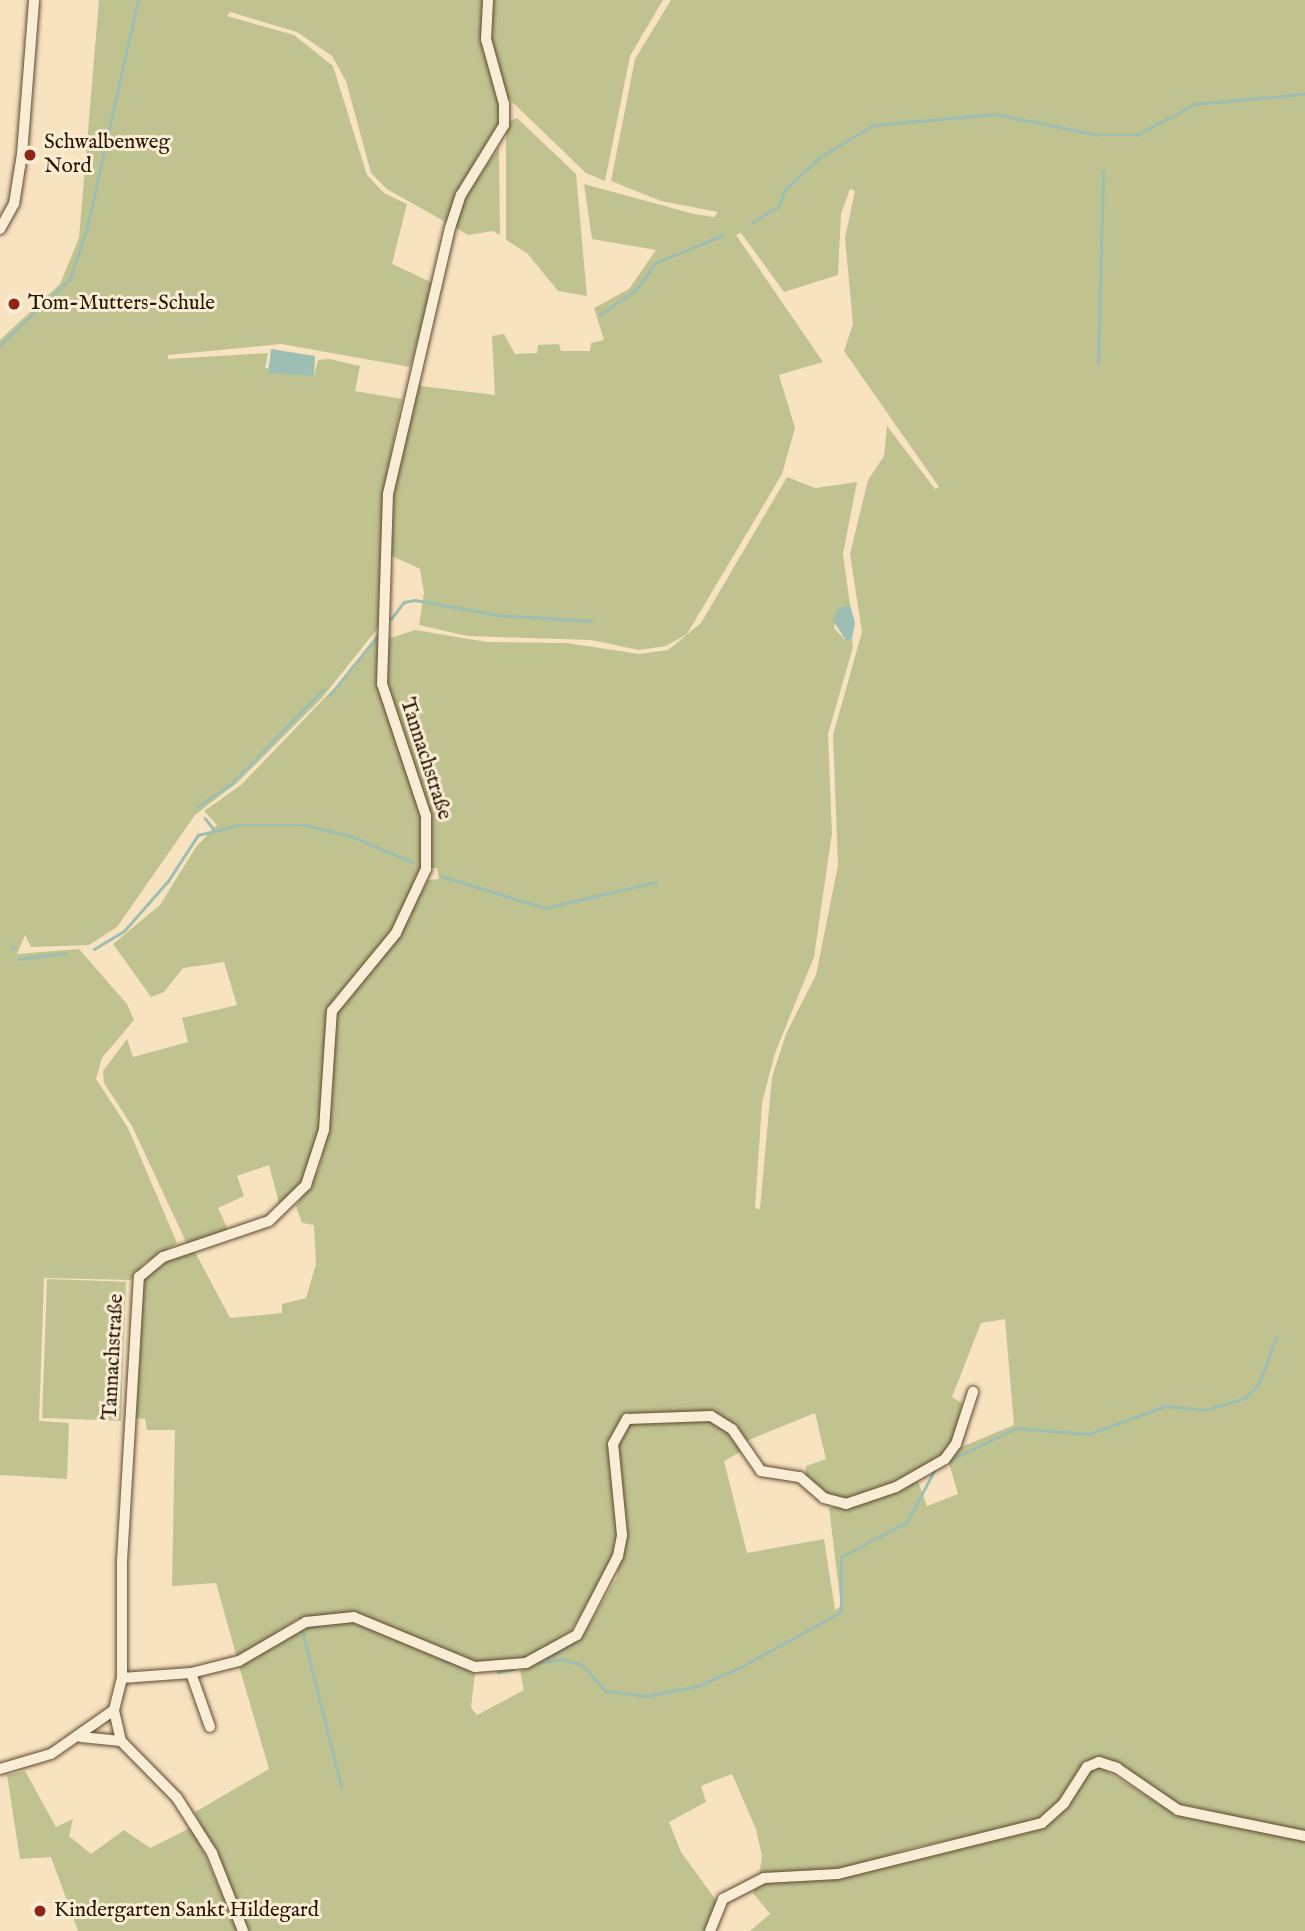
<!DOCTYPE html>
<meta charset="utf-8">
<style>
body{margin:0}
#map{position:relative;width:1305px;height:1931px;overflow:hidden;background:#f8e3c0;font-family:"IM FELL English",serif}
div>[style]{position:absolute}
[style*='--x']{left:calc(var(--x)*1px);top:calc(var(--y)*1px);width:calc(var(--w)*1px);rotate:calc(var(--a)*1deg)}
.green>*{inset:0;background:#c0c390;transform-origin:0 0}
.water>*{inset:0;background:#9dbeb2}
.stream>*{height:2.5px;margin:-1.25px;padding:0 1.25px;transform-origin:1.25px;border-radius:1.25px;background:#9dbeb2}
.roads{filter:drop-shadow(0 0 2px #5e4830) drop-shadow(0 0 2px #5e4830)}
.minor>*{height:10px;margin:-5px;padding:0 5px;transform-origin:5px;border-radius:5px;background:#faedd6}
.dots>*{width:19px;height:19px;translate:-50% -50%;box-sizing:border-box;border:4px solid #faedd6;border-radius:50%}
span{translate:-50% -50%;white-space:nowrap;text-align:center;line-height:1.15;-webkit-text-stroke:6px #faedd6;paint-order:stroke}
.poi-label{font-size:21px;color:#2a1400}
.left{translate:0 -50%;text-align:left}
.street-label{font-size:21px;color:#2a1400}
</style>
<div id="map">
<div class="green">
<i style="clip-path:polygon(99px 0,484px 0,483px 39px,501px 105px,500px 124px,447px 223px,387px 189px,371px 173px,346px 81px,332px 56px,297px 32px,230px 12px,227px 16px,294px 35px,333px 66px,367px 175px,384px 193px,407px 204px,392px 264px,433px 283px,410px 367px,281px 344px,168px 355px,168px 359px,268px 353px,265px 368px,314px 376px,318px 360px,329px 359px,360px 366px,355px 391px,402px 399px,383px 494px,381px 624px,322px 698px,238px 782px,195px 815px,117px 927px,89px 945px,31px 947px,25px 935px,17px 954px,79px 949px,127px 1004px,134px 1020px,102px 1058px,96px 1079px,128px 1128px,177px 1243px,144px 1263px,131px 1280px,44px 1278px,39px 1421px,69px 1423px,67px 1479px,0 1475px,0 340px,60px 284px,79px 238px)"></i>
<i style="clip-path:polygon(491px 0,663px 0,630px 56px,605px 181px,586px 173px,505px 95px,489px 39px)"></i>
<i style="clip-path:polygon(671px 0,1305px 0,1305px 1832px,1180px 1804px,1096px 1758px,1083px 1764px,1052px 1813px,1027px 1824px,916px 1847px,838px 1870px,759px 1876px,762px 1856px,756px 1829px,732px 1774px,701px 1786px,706px 1802px,669px 1822px,681px 1852px,718px 1903px,707px 1931px,248px 1931px,195px 1812px,269px 1769px,239px 1666px,308px 1626px,353px 1621px,475px 1672px,471px 1708px,477px 1715px,524px 1690px,520px 1671px,581px 1639px,617px 1577px,620px 1557px,615px 1444px,628px 1420px,700px 1416px,722px 1424px,742px 1451px,724px 1461px,747px 1553px,824px 1539px,835px 1610px,841px 1606px,829px 1508px,918px 1481px,927px 1506px,958px 1494px,948px 1460px,959px 1448px,1014px 1425px,1005px 1319px,981px 1323px,952px 1397px,962px 1403px,952px 1449px,894px 1484px,846px 1501px,825px 1495px,805px 1476px,806px 1466px,826px 1459px,815px 1413px,746px 1441px,712px 1412px,624px 1416px,610px 1444px,619px 1535px,610px 1567px,571px 1631px,527px 1659px,476px 1663px,371px 1619px,330px 1615px,298px 1619px,237px 1658px,216px 1583px,172px 1586px,175px 1430px,147px 1430px,145px 1419px,136px 1418px,142px 1283px,150px 1267px,194px 1250px,230px 1318px,282px 1313px,282px 1304px,306px 1298px,316px 1264px,314px 1225px,302px 1223px,296px 1206px,319px 1169px,328px 1130px,336px 1012px,398px 935px,428px 880px,439px 879px,437px 868px,431px 868px,429px 816px,384px 683px,388px 639px,415px 630px,487px 642px,567px 643px,639px 654px,668px 650px,701px 623px,787px 477px,815px 488px,857px 482px,843px 554px,850px 605px,839px 607px,834px 628px,846px 641px,852px 639px,853px 647px,828px 734px,832px 833px,814px 957px,775px 1053px,762px 1103px,755px 1208px,760px 1209px,772px 1077px,786px 1034px,816px 975px,838px 865px,833px 735px,862px 632px,850px 554px,868px 480px,884px 456px,887px 426px,935px 489px,939px 487px,844px 351px,853px 324px,845px 238px,855px 191px,850px 189px,841px 214px,838px 275px,784px 292px,741px 233px,736px 235px,823px 362px,779px 375px,795px 428px,782px 474px,687px 634px,666px 646px,639px 650px,591px 640px,467px 636px,419px 625px,424px 593px,420px 569px,390px 555px,391px 495px,412px 385px,495px 395px,492px 336px,504px 334px,515px 354px,537px 353px,538px 345px,559px 344px,561px 351px,590px 351px,591px 343px,604px 340px,594px 308px,629px 289px,656px 250px,592px 239px,584px 184px,694px 214px,714px 217px,718px 212px,661px 201px,611px 181px,635px 59px)"></i>
<i style="clip-path:polygon(517px 118px,576px 174px,587px 296px,558px 291px,527px 253px,506px 240px,506px 135px,508px 122px)"></i>
<i style="clip-path:polygon(499px 148px,500px 235px,493px 231px,468px 235px,453px 226px,463px 198px)"></i>
<i style="clip-path:polygon(380px 631px,379px 668px,423px 816px,424px 865px,393px 931px,326px 1023px,321px 1129px,304px 1184px,280px 1207px,269px 1165px,237px 1176px,244px 1196px,218px 1208px,229px 1232px,192px 1244px,186px 1242px,132px 1126px,104px 1083px,103px 1071px,127px 1039px,133px 1057px,188px 1042px,182px 1018px,237px 1005px,224px 962px,183px 968px,164px 992px,151px 997px,113px 944px,160px 905px,196px 847px,217px 825px,204px 811px,241px 785px,337px 685px)"></i>
<i style="left:47px;top:1279px;width:79px;height:139px;rotate:2deg"></i>
<i style="clip-path:polygon(1100px 1767px,1176px 1814px,1305px 1841px,1305px 1931px,750px 1931px,770px 1914px,753px 1893px,756px 1885px,1029px 1832px,1057px 1818px,1089px 1771px)"></i>
<i style="clip-path:polygon(25px 1771px,56px 1827px,73px 1819px,69px 1836px,91px 1854px,124px 1830px,150px 1848px,192px 1827px,239px 1931px,78px 1931px,51px 1857px,20px 1859px,7px 1775px)"></i>
</div>
<div class="water">
<i style="clip-path:polygon(271px 349px,315px 356px,314px 376px,268px 373px)"></i>
<i style="clip-path:polygon(850px 605px,855px 622px,852px 639px,846px 641px,833px 620px,839px 607px)"></i>
</div>
<div class="stream">
<i style="--x:751;--y:223;--w:31;--a:-31"></i>
<i style="--x:778;--y:207;--w:18;--a:-68"></i>
<i style="--x:785;--y:190;--w:48;--a:-43.3"></i>
<i style="--x:820;--y:157;--w:62;--a:-31.1"></i>
<i style="--x:873;--y:125;--w:123;--a:-5.1"></i>
<i style="--x:996;--y:114;--w:104;--a:11.6"></i>
<i style="--x:1098;--y:135;--w:38;--a:0"></i>
<i style="--x:1136;--y:135;--w:67;--a:-27.7"></i>
<i style="--x:1195;--y:104;--w:110;--a:-5.2"></i>
<i style="--x:599;--y:315;--w:43;--a:-33.7"></i>
<i style="--x:635;--y:291;--w:34;--a:-54"></i>
<i style="--x:655;--y:263;--w:74;--a:-22.1"></i>
<i style="--x:0;--y:345;--w:96;--a:-43.3"></i>
<i style="--x:70;--y:279;--w:51;--a:-71.6"></i>
<i style="--x:86;--y:231;--w:237;--a:-77.3"></i>
<i style="--x:1098;--y:364;--w:192;--a:-88.5"></i>
<i style="--x:391;--y:619;--w:21;--a:-53"></i>
<i style="--x:404;--y:602;--w:11;--a:-10"></i>
<i style="--x:415;--y:600;--w:84;--a:10.2"></i>
<i style="--x:498;--y:615;--w:93;--a:3.7"></i>
<i style="--x:329;--y:696;--w:81;--a:-51"></i>
<i style="--x:197;--y:807;--w:40;--a:-34"></i>
<i style="--x:230;--y:785;--w:133;--a:-45.6"></i>
<i style="--x:205;--y:818;--w:16;--a:52"></i>
<i style="--x:441;--y:876;--w:109;--a:17.1"></i>
<i style="--x:545;--y:908;--w:114;--a:-13.2"></i>
<i style="--x:11;--y:947;--w:4;--a:27"></i>
<i style="--x:94;--y:949;--w:35;--a:-31"></i>
<i style="--x:124;--y:931;--w:67;--a:-48.7"></i>
<i style="--x:168;--y:881;--w:55;--a:-56.9"></i>
<i style="--x:198;--y:835;--w:42;--a:-13.7"></i>
<i style="--x:239;--y:825;--w:66;--a:0"></i>
<i style="--x:305;--y:825;--w:47;--a:13.4"></i>
<i style="--x:351;--y:836;--w:66;--a:23.1"></i>
<i style="--x:19;--y:959;--w:46;--a:-7.4"></i>
<i style="--x:949;--y:1461;--w:75;--a:-26.2"></i>
<i style="--x:1016;--y:1428;--w:73;--a:4.7"></i>
<i style="--x:1089;--y:1434;--w:82;--a:-20"></i>
<i style="--x:1166;--y:1406;--w:39;--a:6"></i>
<i style="--x:1205;--y:1410;--w:42;--a:-16.7"></i>
<i style="--x:1245;--y:1398;--w:20;--a:-45"></i>
<i style="--x:1259;--y:1384;--w:50;--a:-70.1"></i>
<i style="--x:320;--y:1626;--w:18;--a:171"></i>
<i style="--x:302;--y:1629;--w:164;--a:75.9"></i>
<i style="--x:548;--y:1658;--w:34;--a:-32"></i>
<i style="--x:442;--y:1659;--w:8;--a:23"></i>
<i style="--x:537;--y:1663;--w:25;--a:-9"></i>
<i style="--x:562;--y:1659;--w:22;--a:16"></i>
<i style="--x:583;--y:1665;--w:35;--a:49"></i>
<i style="--x:606;--y:1691;--w:41;--a:7"></i>
<i style="--x:647;--y:1696;--w:55;--a:-11.5"></i>
<i style="--x:701;--y:1685;--w:44;--a:-24.2"></i>
<i style="--x:741;--y:1667;--w:114;--a:-28.8"></i>
<i style="--x:841;--y:1612;--w:55;--a:-90"></i>
<i style="--x:841;--y:1557;--w:75;--a:-27.9"></i>
<i style="--x:907;--y:1522;--w:58;--a:-62.1"></i>
<i style="--x:498;--y:1672;--w:15;--a:-11"></i>
</div>
<div class="roads">
<div class="minor">
<i style="--x:0;--y:229;--w:29;--a:-61"></i>
<i style="--x:14;--y:204;--w:51;--a:-80.9"></i>
<i style="--x:22;--y:154;--w:154;--a:-85.5"></i>
<i style="--x:191;--y:1673;--w:57;--a:70.6"></i>
<i style="--x:122;--y:1678;--w:69;--a:-4.1"></i>
<i style="--x:191;--y:1673;--w:49;--a:-14"></i>
<i style="--x:239;--y:1661;--w:78;--a:-30.2"></i>
<i style="--x:306;--y:1622;--w:48;--a:-5.9"></i>
<i style="--x:354;--y:1617;--w:131;--a:22.5"></i>
<i style="--x:475;--y:1667;--w:51;--a:-4.5"></i>
<i style="--x:526;--y:1663;--w:58;--a:-28.8"></i>
<i style="--x:577;--y:1635;--w:89;--a:-62.6"></i>
<i style="--x:618;--y:1556;--w:21;--a:-79"></i>
<i style="--x:622;--y:1535;--w:91;--a:-95.6"></i>
<i style="--x:613;--y:1444;--w:29;--a:-61"></i>
<i style="--x:627;--y:1419;--w:84;--a:-2"></i>
<i style="--x:711;--y:1416;--w:25;--a:32"></i>
<i style="--x:732;--y:1429;--w:51;--a:55.4"></i>
<i style="--x:761;--y:1471;--w:39;--a:9"></i>
<i style="--x:800;--y:1477;--w:32;--a:41"></i>
<i style="--x:824;--y:1498;--w:23;--a:15"></i>
<i style="--x:846;--y:1504;--w:53;--a:-18.8"></i>
<i style="--x:896;--y:1487;--w:56;--a:-29.7"></i>
<i style="--x:945;--y:1459;--w:19;--a:-54"></i>
<i style="--x:956;--y:1444;--w:55;--a:-71.9"></i>
<i style="--x:81;--y:1737;--w:40;--a:5.7"></i>
<i style="--x:121;--y:1741;--w:80;--a:45.5"></i>
<i style="--x:177;--y:1798;--w:65;--a:57.5"></i>
<i style="--x:212;--y:1853;--w:84;--a:68.3"></i>
<i style="--x:121;--y:1741;--w:32;--a:-103"></i>
<i style="--x:114;--y:1710;--w:33;--a:-76"></i>
<i style="--x:122;--y:1678;--w:117;--a:-90"></i>
<i style="--x:122;--y:1561;--w:285;--a:-86.6"></i>
<i style="--x:139;--y:1277;--w:31;--a:-40"></i>
<i style="--x:163;--y:1257;--w:112;--a:-18.8"></i>
<i style="--x:269;--y:1221;--w:52;--a:-44.2"></i>
<i style="--x:306;--y:1185;--w:58;--a:-71.9"></i>
<i style="--x:324;--y:1130;--w:119;--a:-86.2"></i>
<i style="--x:332;--y:1011;--w:101;--a:-50.6"></i>
<i style="--x:396;--y:933;--w:71;--a:-64.9"></i>
<i style="--x:426;--y:869;--w:53;--a:-90"></i>
<i style="--x:426;--y:816;--w:139;--a:-108.4"></i>
<i style="--x:382;--y:684;--w:190;--a:-88.2"></i>
<i style="--x:388;--y:494;--w:273;--a:-76.9"></i>
<i style="--x:450;--y:228;--w:35;--a:-72"></i>
<i style="--x:461;--y:195;--w:82;--a:-58.4"></i>
<i style="--x:504;--y:125;--w:21;--a:-90"></i>
<i style="--x:504;--y:104;--w:67;--a:-105.5"></i>
<i style="--x:486;--y:39;--w:39;--a:-87"></i>
<i style="--x:0;--y:1769;--w:53;--a:-16.4"></i>
<i style="--x:51;--y:1754;--w:77;--a:-34.9"></i>
<i style="--x:710;--y:1931;--w:35;--a:-68"></i>
<i style="--x:723;--y:1899;--w:46;--a:-27.1"></i>
<i style="--x:764;--y:1878;--w:74;--a:-3.1"></i>
<i style="--x:838;--y:1874;--w:210;--a:-14"></i>
<i style="--x:1042;--y:1823;--w:30;--a:-42"></i>
<i style="--x:1064;--y:1803;--w:43;--a:-57.4"></i>
<i style="--x:1087;--y:1767;--w:13;--a:-23"></i>
<i style="--x:1099;--y:1762;--w:19;--a:18"></i>
<i style="--x:1117;--y:1768;--w:74;--a:34.5"></i>
<i style="--x:1178;--y:1810;--w:130;--a:11.6"></i>
</div>
</div>
<div class="dots">
<i style="left:30px;top:155px;background:#8f2418"></i>
<i style="left:14px;top:304px;background:#8f2418"></i>
<i style="left:40px;top:1911px;background:#8f2418"></i>
</div>
<div class="poi-label">
<span class="left" style="left:44px;top:155px">Schwalbenweg<br>Nord</span>
<span class="left" style="left:28px;top:304px">Tom-Mutters-Schule</span>
<span class="left" style="left:54px;top:1911px">Kindergarten Sankt Hildegard</span>
</div>
<div class="street-label">
<span style="left:425px;top:759px;rotate:72deg">Tannachstraße</span>
<span style="left:114px;top:1357px;rotate:-87deg">Tannachstraße</span>
</div>
</div>
